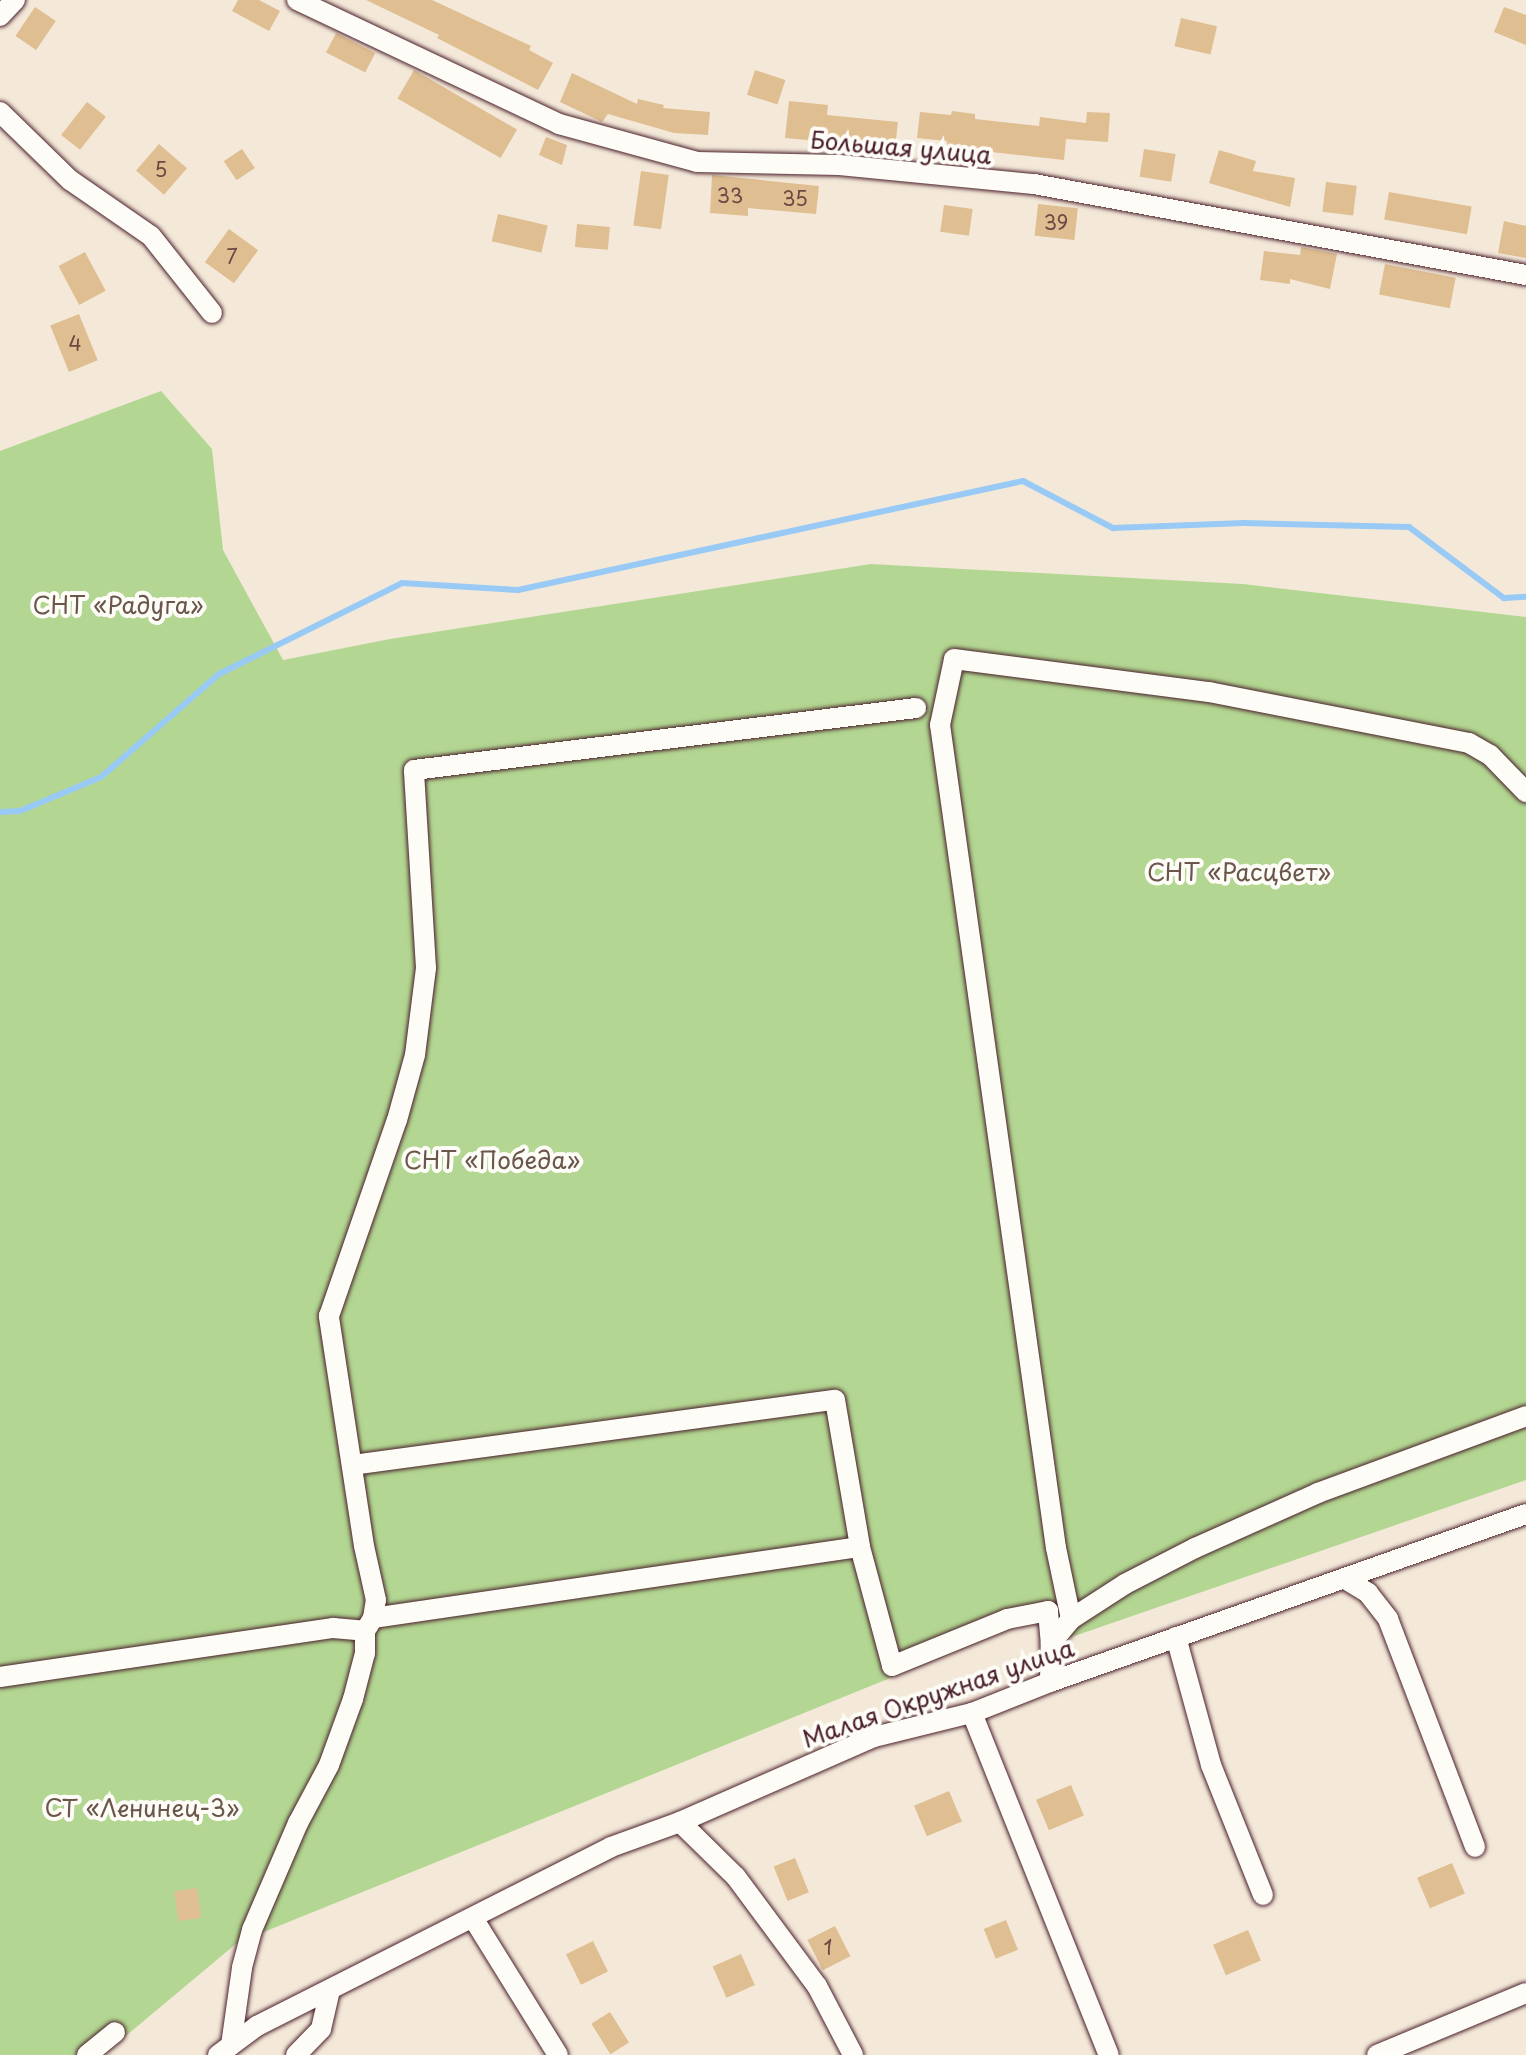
<!DOCTYPE html>
<meta charset="utf-8">
<style>
body{margin:0}
#map{position:relative;width:1526px;height:2055px;overflow:hidden;background:#f4e9d9;font-family:"Playpen Sans",sans-serif}
div>[style]{position:absolute}
[style*='--x']{left:calc(var(--x)*1px);top:calc(var(--y)*1px);width:calc(var(--w)*1px);rotate:calc(var(--a)*1deg)}
.green>*{inset:0;background:#b3d792}
.stream>*{height:6px;margin:-3px;padding:0 3px;transform-origin:3px;border-radius:3px;background:#99caf5}
.building>*{inset:0;background:#dfbe92;transform-origin:0 0}
.roads{filter:drop-shadow(0 0 2px #4a1f2b) drop-shadow(0 0 2px #4a1f2b)}
.minor>*{height:20px;margin:-10px;padding:0 10px;transform-origin:10px;border-radius:10px;background:#fdfcf7}
span{translate:-50% -50%;white-space:nowrap;text-align:center;line-height:1.15;-webkit-text-stroke:8px #fdfcf7;paint-order:stroke}
.number-label{font-size:20px;color:#6f4745}
.number-label span{-webkit-text-stroke-width:0}
.street-label{font-size:24px;color:#4a1f2b}
.park-label{font-size:24px;color:#6a564a}
</style>
<div id="map">
<div class="green">
<i style="clip-path:polygon(161px 391px,212px 449px,223px 550px,283px 660px,390px 639px,871px 564px,1243px 584px,1526px 617px,1526px 1480px,1060px 1641px,1055px 1619px,1016px 1627px,237px 1943px,103px 2055px,0 2055px,0 451px)"></i>
</div>
<div class="stream">
<i style="--x:0;--y:812;--w:20;--a:-3"></i>
<i style="--x:20;--y:811;--w:88;--a:-22.8"></i>
<i style="--x:101;--y:777;--w:157;--a:-41.1"></i>
<i style="--x:219;--y:674;--w:204;--a:-26.4"></i>
<i style="--x:402;--y:583;--w:116;--a:3.5"></i>
<i style="--x:518;--y:590;--w:517;--a:-12.18"></i>
<i style="--x:1023;--y:481;--w:102;--a:27.6"></i>
<i style="--x:1113;--y:528;--w:131;--a:-2.2"></i>
<i style="--x:1244;--y:523;--w:165;--a:1.4"></i>
<i style="--x:1409;--y:527;--w:119;--a:36.8"></i>
<i style="--x:1504;--y:598;--w:22;--a:-3"></i>
</div>
<div class="building">
<i style="clip-path:polygon(238px 0,259px 0,280px 11px,269px 31px,232px 11px)"></i>
<i style="clip-path:polygon(366px 0,432px 0,531px 46px,529px 50px,553px 63px,538px 90px,437px 38px,439px 35px)"></i>
<i style="left:35px;top:7px;width:25px;height:35px;rotate:34deg"></i>
<i style="clip-path:polygon(1504px 7px,1526px 15px,1526px 45px,1494px 32px)"></i>
<i style="left:1181px;top:18px;width:37px;height:29px;rotate:13deg"></i>
<i style="left:336px;top:33px;width:44px;height:22px;rotate:27deg"></i>
<i style="left:414px;top:70px;width:119px;height:33px;rotate:30deg"></i>
<i style="left:755px;top:70px;width:32px;height:26px;rotate:18deg"></i>
<i style="clip-path:polygon(572px 73px,637px 104px,638px 99px,664px 105px,663px 108px,710px 112px,708px 135px,674px 133px,608px 114px,602px 122px,560px 102px)"></i>
<i style="clip-path:polygon(789px 101px,828px 105px,827px 115px,898px 122px,895px 148px,785px 138px)"></i>
<i style="left:87px;top:102px;width:24px;height:42px;rotate:38deg"></i>
<i style="clip-path:polygon(952px 111px,975px 114px,975px 119px,1039px 126px,1040px 117px,1086px 123px,1087px 112px,1110px 113px,1108px 142px,1066px 139px,1064px 160px,947px 147px,947px 141px,917px 138px,920px 112px,951px 115px)"></i>
<i style="clip-path:polygon(546px 137px,567px 145px,562px 165px,539px 155px)"></i>
<i style="left:159px;top:144px;width:37px;height:35px;rotate:41deg"></i>
<i style="left:242px;top:149px;width:23px;height:22px;rotate:56deg"></i>
<i style="left:1144px;top:149px;width:32px;height:28px;rotate:9deg"></i>
<i style="clip-path:polygon(1219px 150px,1256px 161px,1253px 171px,1295px 178px,1290px 207px,1209px 183px)"></i>
<i style="left:641px;top:171px;width:28px;height:55px;rotate:8deg"></i>
<i style="clip-path:polygon(712px 175px,819px 186px,816px 214px,748px 208px,748px 216px,710px 213px)"></i>
<i style="left:1326px;top:182px;width:31px;height:30px;rotate:7deg"></i>
<i style="left:1389px;top:192px;width:84px;height:28px;rotate:10deg"></i>
<i style="left:1038px;top:204px;width:40px;height:32px;rotate:6deg"></i>
<i style="left:944px;top:205px;width:29px;height:27px;rotate:8deg"></i>
<i style="left:498px;top:214px;width:51px;height:28px;rotate:13deg"></i>
<i style="clip-path:polygon(1504px 221px,1526px 226px,1526px 258px,1498px 253px)"></i>
<i style="left:577px;top:224px;width:33px;height:23px;rotate:5deg"></i>
<i style="left:229px;top:229px;width:36px;height:41px;rotate:36deg"></i>
<i style="clip-path:polygon(1301px 247px,1337px 254px,1330px 289px,1290px 279px,1290px 284px,1260px 280px,1264px 251px,1300px 255px)"></i>
<i style="left:85px;top:252px;width:44px;height:30px;rotate:62deg"></i>
<i style="left:1385px;top:264px;width:72px;height:31px;rotate:11deg"></i>
<i style="left:79px;top:314px;width:50px;height:31px;rotate:68deg"></i>
<i style="left:1071px;top:1785px;width:33px;height:38px;rotate:67deg"></i>
<i style="left:949px;top:1791px;width:33px;height:38px;rotate:67deg"></i>
<i style="left:795px;top:1858px;width:37px;height:23px;rotate:68deg"></i>
<i style="left:1452px;top:1863px;width:33px;height:38px;rotate:67deg"></i>
<i style="left:197px;top:1888px;width:30px;height:23px;rotate:82deg"></i>
<i style="left:1006px;top:1920px;width:32px;height:24px;rotate:68deg"></i>
<i style="left:835px;top:1926px;width:34px;height:31px;rotate:63deg"></i>
<i style="left:1248px;top:1930px;width:33px;height:38px;rotate:67deg"></i>
<i style="left:593px;top:1941px;width:34px;height:30px;rotate:64deg"></i>
<i style="left:741px;top:1954px;width:34px;height:31px;rotate:66deg"></i>
<i style="left:610px;top:2012px;width:36px;height:22px;rotate:58deg"></i>
</div>
<div class="roads">
<div class="minor">
<i style="--x:297;--y:0;--w:290;--a:25.3"></i>
<i style="--x:559;--y:124;--w:143;--a:15.4"></i>
<i style="--x:697;--y:162;--w:142;--a:1.2"></i>
<i style="--x:839;--y:165;--w:196;--a:5.6"></i>
<i style="--x:1034;--y:184;--w:500;--a:10.48"></i>
<i style="--x:0;--y:16;--w:22;--a:-47"></i>
<i style="--x:0;--y:112;--w:98;--a:44.2"></i>
<i style="--x:70;--y:180;--w:98;--a:34.7"></i>
<i style="--x:151;--y:236;--w:98;--a:51.6"></i>
<i style="--x:352;--y:1465;--w:487;--a:-7.7"></i>
<i style="--x:835;--y:1400;--w:149;--a:80.3"></i>
<i style="--x:860;--y:1547;--w:123;--a:74.9"></i>
<i style="--x:892;--y:1666;--w:124;--a:-22.2"></i>
<i style="--x:1007;--y:1619;--w:42;--a:-11"></i>
<i style="--x:1048;--y:1611;--w:32;--a:85"></i>
<i style="--x:1345;--y:1579;--w:27;--a:31"></i>
<i style="--x:1368;--y:1593;--w:33;--a:52"></i>
<i style="--x:1388;--y:1619;--w:244;--a:69.1"></i>
<i style="--x:373;--y:1618;--w:492;--a:-8.3"></i>
<i style="--x:1071;--y:1619;--w:73;--a:-101.9"></i>
<i style="--x:1056;--y:1548;--w:831;--a:-98.02"></i>
<i style="--x:940;--y:725;--w:67;--a:-78"></i>
<i style="--x:954;--y:659;--w:257;--a:7.4"></i>
<i style="--x:1209;--y:692;--w:265;--a:11.1"></i>
<i style="--x:1469;--y:743;--w:24;--a:30"></i>
<i style="--x:1490;--y:755;--w:52;--a:45.8"></i>
<i style="--x:365;--y:1631;--w:15;--a:-58"></i>
<i style="--x:373;--y:1618;--w:18;--a:-81"></i>
<i style="--x:376;--y:1600;--w:55;--a:-102.5"></i>
<i style="--x:364;--y:1546;--w:233;--a:-98.7"></i>
<i style="--x:329;--y:1316;--w:207;--a:-70.9"></i>
<i style="--x:397;--y:1120;--w:67;--a:-74.5"></i>
<i style="--x:415;--y:1055;--w:88;--a:-82.8"></i>
<i style="--x:426;--y:968;--w:198;--a:-93.5"></i>
<i style="--x:414;--y:770;--w:506;--a:-7.04"></i>
<i style="--x:1176;--y:1637;--w:133;--a:74.7"></i>
<i style="--x:1211;--y:1765;--w:140;--a:68.2"></i>
<i style="--x:0;--y:1677;--w:337;--a:-8.4"></i>
<i style="--x:333;--y:1628;--w:32;--a:5"></i>
<i style="--x:365;--y:1631;--w:22;--a:90"></i>
<i style="--x:365;--y:1653;--w:48;--a:104.6"></i>
<i style="--x:353;--y:1699;--w:70;--a:110"></i>
<i style="--x:329;--y:1765;--w:66;--a:118.1"></i>
<i style="--x:298;--y:1823;--w:116;--a:113.3"></i>
<i style="--x:252;--y:1930;--w:39;--a:105"></i>
<i style="--x:242;--y:1968;--w:78;--a:98.1"></i>
<i style="--x:1050;--y:1682;--w:39;--a:-89"></i>
<i style="--x:1051;--y:1643;--w:31;--a:-50"></i>
<i style="--x:1071;--y:1619;--w:64;--a:-32.9"></i>
<i style="--x:1125;--y:1584;--w:79;--a:-27.2"></i>
<i style="--x:1195;--y:1548;--w:135;--a:-24.1"></i>
<i style="--x:1318;--y:1493;--w:222;--a:-20.3"></i>
<i style="--x:972;--y:1713;--w:368;--a:68.2"></i>
<i style="--x:680;--y:1822;--w:78;--a:44.5"></i>
<i style="--x:736;--y:1877;--w:136;--a:53.4"></i>
<i style="--x:817;--y:1986;--w:78;--a:62.4"></i>
<i style="--x:473;--y:1918;--w:161;--a:58.2"></i>
<i style="--x:87;--y:2055;--w:36;--a:-39"></i>
<i style="--x:218;--y:2055;--w:49;--a:-36.6"></i>
<i style="--x:257;--y:2026;--w:397;--a:-26.8"></i>
<i style="--x:611;--y:1847;--w:73;--a:-19.9"></i>
<i style="--x:680;--y:1822;--w:212;--a:-23.7"></i>
<i style="--x:874;--y:1737;--w:101;--a:-13.8"></i>
<i style="--x:972;--y:1713;--w:84;--a:-21.7"></i>
<i style="--x:1050;--y:1682;--w:505;--a:-19.44"></i>
<i style="--x:296;--y:2055;--w:36;--a:-46"></i>
<i style="--x:321;--y:2029;--w:40;--a:-77"></i>
<i style="--x:1377;--y:2055;--w:161;--a:-22.6"></i>
</div>
</div>
<div class="number-label">
<span style="left:161px;top:169px">5</span>
<span style="left:730px;top:195px">33</span>
<span style="left:795px;top:198px">35</span>
<span style="left:1056px;top:222px">39</span>
<span style="left:232px;top:256px">7</span>
<span style="left:75px;top:343px">4</span>
<span style="left:828px;top:1947px">1</span>
</div>
<div class="street-label">
<span style="left:901px;top:147px;rotate:5deg">Большая улица</span>
<span style="left:938px;top:1693px;rotate:-19deg">Малая Окружная улица</span>
</div>
<div class="park-label">
<span style="left:118px;top:605px">СНТ «Радуга»</span>
<span style="left:1239px;top:872px">СНТ «Расцвет»</span>
<span style="left:492px;top:1160px">СНТ «Победа»</span>
<span style="left:142px;top:1808px">СТ «Ленинец-3»</span>
</div>
</div>
